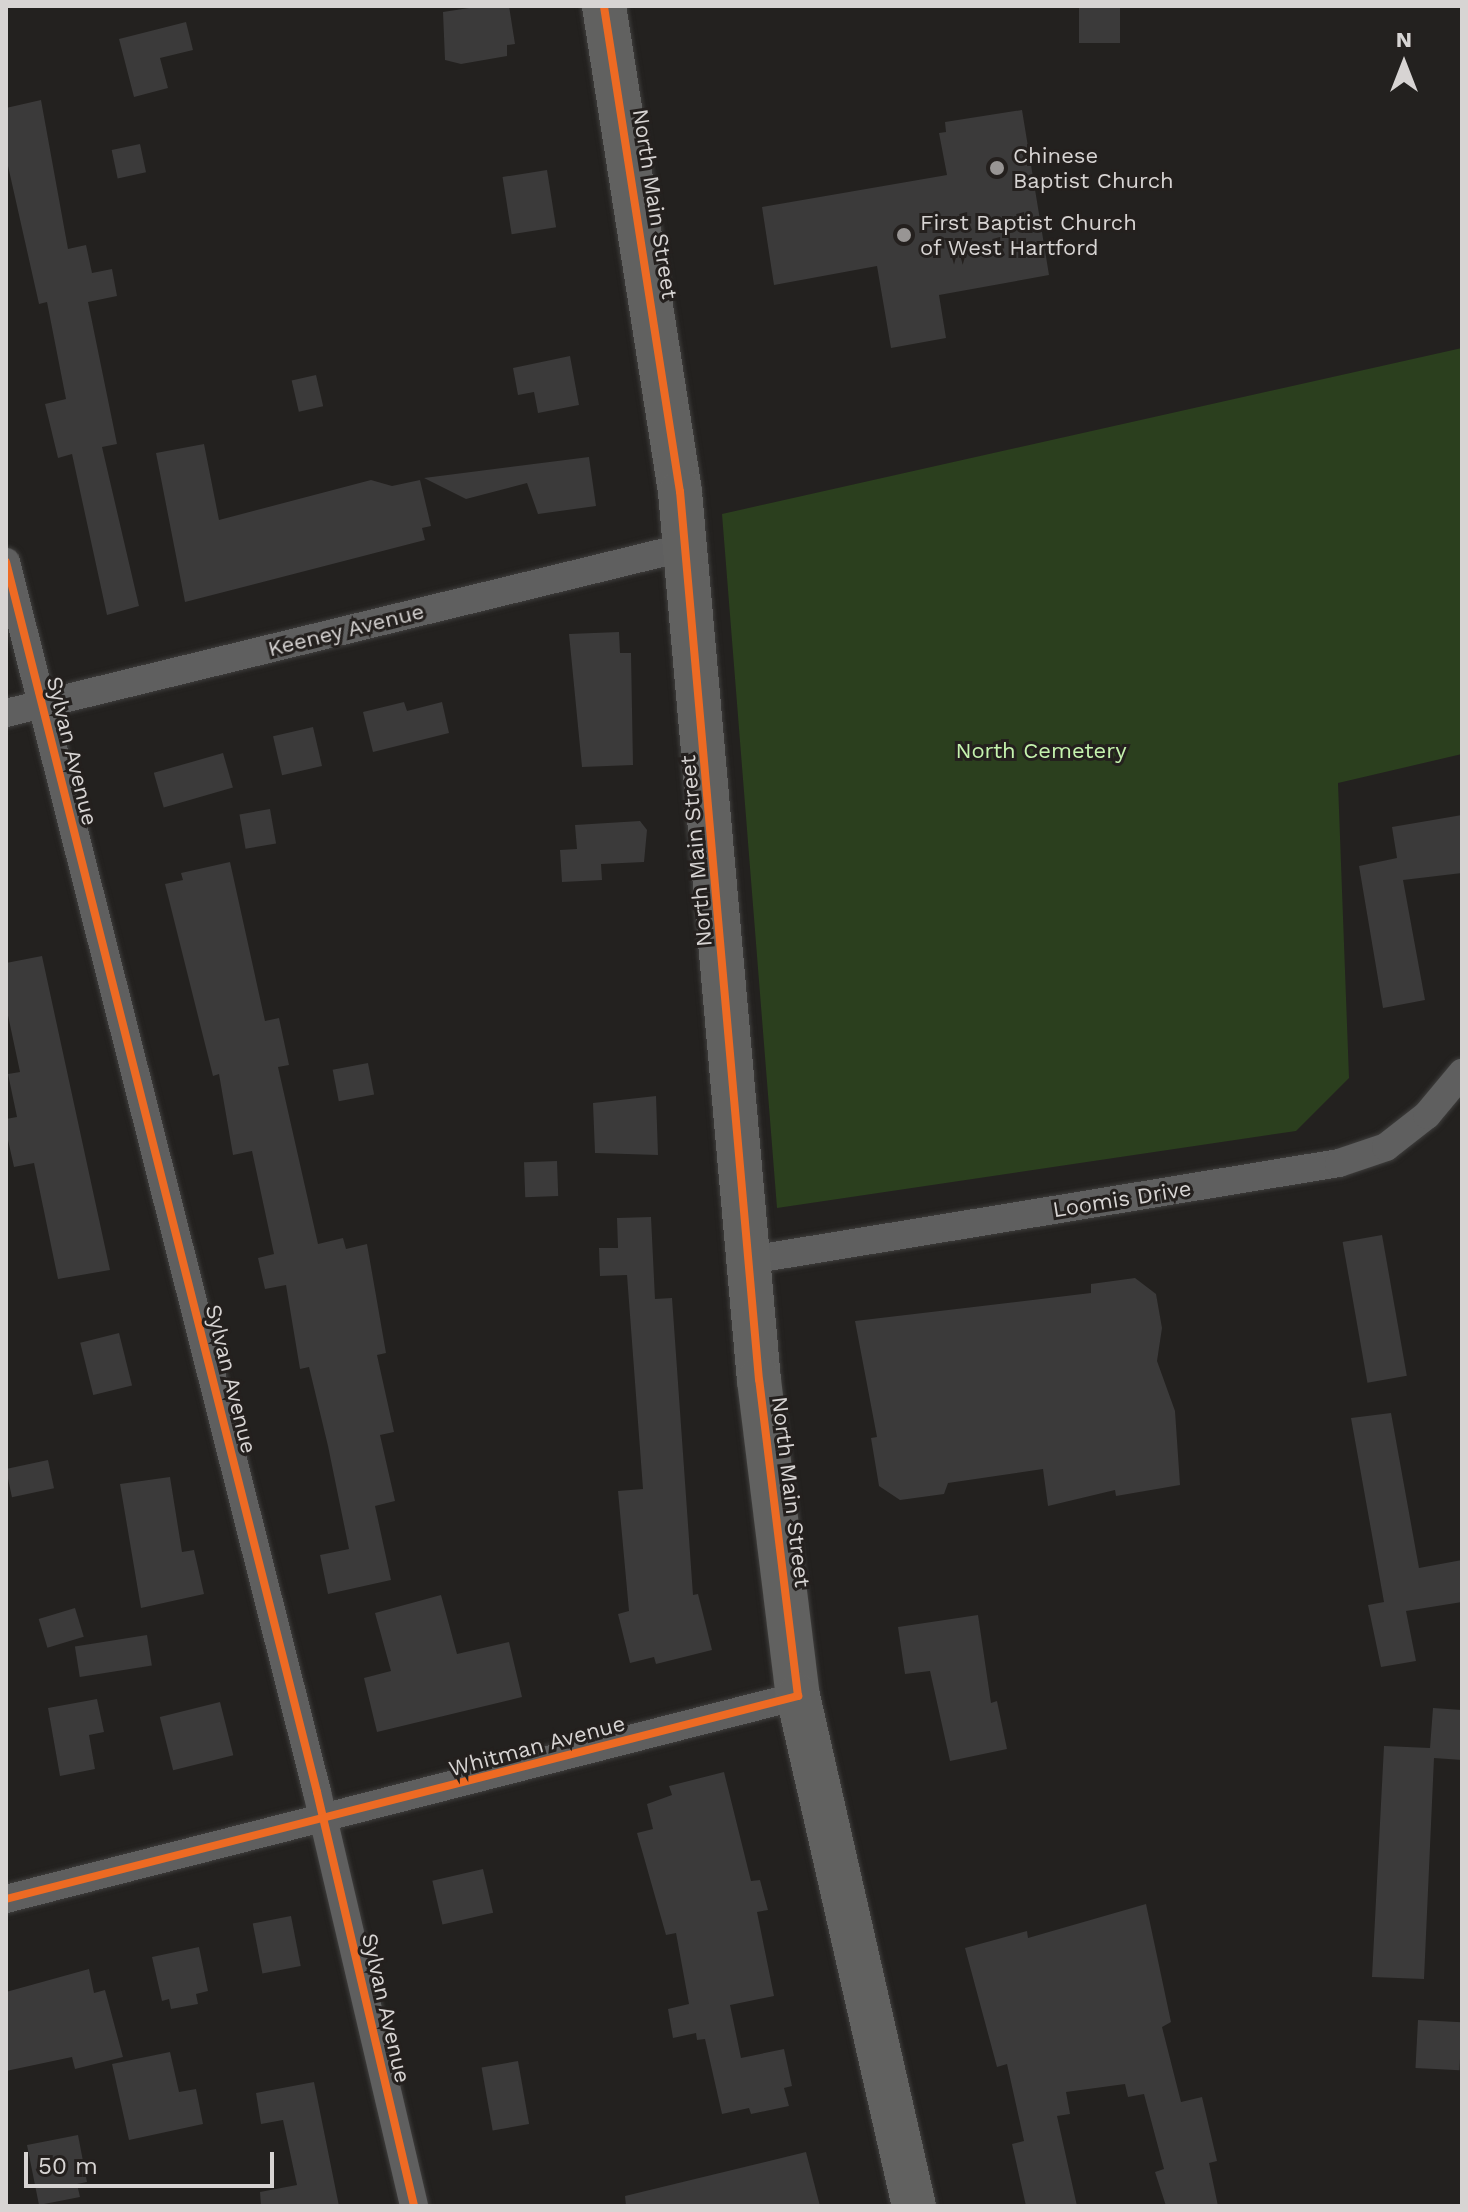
<!DOCTYPE html>
<style>
body{margin:0}
#map{position:relative;width:1468px;height:2212px;overflow:hidden;background:#23211f;font-family:"Work Sans",sans-serif}
div>[style]{position:absolute}
[style*='--x']{left:calc(var(--x)*1px);top:calc(var(--y)*1px);width:calc(var(--w)*1px);rotate:calc(var(--a)*1deg)}
.green>*{inset:0;background:#2b3f1e}
.building>*{inset:0;background:#3b3a3a;transform-origin:0 0}
.roads{filter:drop-shadow(0 0 2px #3f3e3d) drop-shadow(0 0 2px #3f3e3d)}
.minor>*{height:28px;margin:-14px;padding:0 14px;transform-origin:14px;border-radius:14px;background:#5f5f5f}
.primary>*{height:44px;margin:-22px;padding:0 22px;transform-origin:22px;border-radius:22px;background:#616160}
.cycleway>*{height:8px;margin:-4px;padding:0 4px;transform-origin:4px;border-radius:4px;background:#ed6a23}
.dots>*{width:22px;height:22px;translate:-50% -50%;box-sizing:border-box;border:4px solid #24201e;border-radius:50%}
span{translate:-50% -50%;white-space:nowrap;text-align:center;line-height:1.15;-webkit-text-stroke:6px #24201e;paint-order:stroke}
.poi-label{font-size:22px;color:#d7d4d3}
.left{translate:0 -50%;text-align:left}
.street-label{font-size:22px;color:#d7d4d3}
.park-label{font-size:22px;color:#c5f3ae}
.frame{position:absolute;inset:0;border:8px solid #d7d4d3;pointer-events:none}
.north{position:absolute;left:1364px;top:24px;width:80px;height:80px;-webkit-text-stroke:6px #24201e;paint-order:stroke;rotate:0deg;font-size:22px;font-weight:700;line-height:32px;text-align:center;color:#d7d4d3}
.north::after{content:'';display:block;margin:auto;width:28px;height:36px;background:#d7d4d3;clip-path:polygon(50% 0,100% 100%,50% 72%,0 100%)}
.scale{position:absolute;left:24px;top:2152px;width:250px;height:36px;box-sizing:border-box;border:4px solid #d7d4d3;border-top:0;padding-left:10px;font-size:24px;line-height:28px;white-space:nowrap;color:#d7d4d3;-webkit-text-stroke:6px #24201e;paint-order:stroke}
</style>
<div id="map">
<div class="green">
<i style="clip-path:polygon(1462px 348px,1462px 754px,1338px 783px,1349px 1078px,1296px 1131px,777px 1208px,722px 514px)"></i>
</div>
<div class="building">
<i style="clip-path:polygon(482px 6px,509px 6px,515px 44px,507px 45px,507px 56px,461px 64px,445px 60px,443px 12px)"></i>
<i style="left:1079px;top:6px;width:41px;height:37px"></i>
<i style="clip-path:polygon(186px 22px,193px 50px,160px 58px,168px 88px,134px 97px,119px 39px)"></i>
<i style="clip-path:polygon(41px 100px,68px 249px,86px 245px,92px 273px,112px 269px,117px 296px,88px 302px,117px 444px,102px 447px,139px 606px,107px 615px,72px 454px,58px 458px,45px 404px,66px 399px,47px 302px,39px 304px,6px 157px,6px 108px)"></i>
<i style="clip-path:polygon(1022px 110px,1049px 275px,939px 295px,946px 338px,891px 348px,877px 266px,774px 285px,762px 207px,947px 175px,939px 133px,946px 132px,945px 122px)"></i>
<i style="left:140px;top:144px;width:29px;height:29px;rotate:78deg"></i>
<i style="left:547px;top:170px;width:58px;height:45px;rotate:81deg"></i>
<i style="clip-path:polygon(570px 356px,579px 405px,538px 413px,534px 392px,518px 395px,513px 368px)"></i>
<i style="left:316px;top:375px;width:32px;height:25px;rotate:77deg"></i>
<i style="clip-path:polygon(204px 444px,219px 520px,371px 480px,392px 486px,420px 480px,431px 526px,422px 528px,425px 540px,185px 602px,156px 453px)"></i>
<i style="clip-path:polygon(589px 457px,596px 506px,538px 514px,527px 483px,466px 499px,424px 478px)"></i>
<i style="clip-path:polygon(619px 632px,620px 653px,631px 653px,633px 765px,582px 767px,569px 634px)"></i>
<i style="clip-path:polygon(404px 702px,407px 711px,442px 702px,449px 733px,373px 752px,363px 712px)"></i>
<i style="left:313px;top:727px;width:40px;height:41px;rotate:77deg"></i>
<i style="left:223px;top:753px;width:36px;height:72px;rotate:74deg"></i>
<i style="left:270px;top:809px;width:35px;height:31px;rotate:80deg"></i>
<i style="clip-path:polygon(1462px 815px,1462px 873px,1403px 880px,1425px 1000px,1383px 1008px,1359px 866px,1397px 858px,1392px 827px)"></i>
<i style="clip-path:polygon(640px 821px,647px 830px,644px 862px,601px 864px,602px 880px,562px 882px,560px 850px,577px 849px,575px 825px)"></i>
<i style="clip-path:polygon(230px 862px,265px 1021px,279px 1018px,289px 1065px,278px 1067px,318px 1244px,343px 1238px,346px 1249px,367px 1244px,386px 1353px,377px 1355px,394px 1432px,380px 1435px,395px 1501px,375px 1506px,391px 1580px,328px 1594px,320px 1555px,349px 1549px,328px 1446px,309px 1367px,300px 1369px,286px 1285px,265px 1289px,258px 1258px,274px 1254px,252px 1151px,233px 1155px,219px 1074px,213px 1076px,165px 884px,183px 880px,181px 873px)"></i>
<i style="clip-path:polygon(42px 956px,110px 1270px,58px 1279px,34px 1163px,14px 1167px,6px 1131px,6px 1119px,17px 1117px,8px 1074px,20px 1072px,6px 1006px,6px 963px)"></i>
<i style="left:368px;top:1063px;width:32px;height:36px;rotate:79deg"></i>
<i style="clip-path:polygon(656px 1096px,658px 1155px,595px 1153px,593px 1103px)"></i>
<i style="left:557px;top:1161px;width:35px;height:33px;rotate:88deg"></i>
<i style="clip-path:polygon(651px 1217px,655px 1299px,672px 1298px,693px 1595px,698px 1594px,712px 1650px,656px 1664px,654px 1657px,630px 1663px,618px 1614px,629px 1611px,618px 1491px,643px 1489px,627px 1275px,600px 1276px,599px 1248px,618px 1248px,617px 1218px)"></i>
<i style="left:1382px;top:1235px;width:143px;height:40px;rotate:80deg"></i>
<i style="clip-path:polygon(1135px 1278px,1156px 1294px,1162px 1328px,1157px 1361px,1175px 1411px,1180px 1485px,1116px 1496px,1115px 1490px,1048px 1506px,1043px 1469px,948px 1483px,944px 1494px,900px 1500px,879px 1486px,871px 1438px,877px 1437px,855px 1321px,1091px 1293px,1091px 1284px)"></i>
<i style="left:119px;top:1333px;width:54px;height:40px;rotate:76deg"></i>
<i style="clip-path:polygon(1391px 1413px,1419px 1568px,1462px 1560px,1462px 1602px,1406px 1611px,1416px 1661px,1381px 1667px,1368px 1605px,1384px 1602px,1351px 1418px)"></i>
<i style="left:48px;top:1460px;width:29px;height:43px;rotate:78deg"></i>
<i style="clip-path:polygon(170px 1477px,182px 1552px,194px 1550px,204px 1594px,141px 1608px,120px 1484px)"></i>
<i style="clip-path:polygon(441px 1595px,457px 1654px,509px 1642px,522px 1697px,377px 1732px,364px 1678px,391px 1671px,375px 1613px)"></i>
<i style="left:75px;top:1608px;width:30px;height:38px;rotate:73deg"></i>
<i style="clip-path:polygon(978px 1615px,991px 1703px,997px 1701px,1007px 1749px,950px 1761px,930px 1671px,905px 1674px,898px 1627px)"></i>
<i style="left:147px;top:1635px;width:31px;height:73px;rotate:81deg"></i>
<i style="clip-path:polygon(97px 1699px,104px 1732px,89px 1735px,95px 1769px,60px 1776px,48px 1708px)"></i>
<i style="left:220px;top:1702px;width:55px;height:62px;rotate:76deg"></i>
<i style="clip-path:polygon(1433px 1708px,1462px 1710px,1462px 1760px,1434px 1758px,1424px 1979px,1372px 1977px,1384px 1746px,1430px 1748px)"></i>
<i style="clip-path:polygon(724px 1772px,751px 1881px,760px 1880px,768px 1910px,757px 1912px,774px 1996px,730px 2005px,741px 2058px,784px 2049px,792px 2086px,784px 2088px,789px 2106px,751px 2114px,749px 2108px,722px 2114px,705px 2039px,697px 2040px,696px 2033px,673px 2038px,668px 2009px,689px 2004px,676px 1933px,666px 1935px,637px 1833px,653px 1829px,647px 1804px,672px 1795px,669px 1786px)"></i>
<i style="left:483px;top:1869px;width:45px;height:52px;rotate:77deg"></i>
<i style="clip-path:polygon(1146px 1904px,1171px 2022px,1162px 2027px,1181px 2102px,1202px 2097px,1217px 2161px,1209px 2163px,1218px 2206px,1166px 2206px,1155px 2172px,1164px 2169px,1144px 2094px,1128px 2097px,1125px 2084px,1066px 2092px,1070px 2114px,1057px 2116px,1077px 2206px,1026px 2206px,1012px 2144px,1024px 2141px,1007px 2064px,997px 2067px,965px 1948px,1027px 1931px,1028px 1938px)"></i>
<i style="left:291px;top:1916px;width:51px;height:39px;rotate:79deg"></i>
<i style="clip-path:polygon(199px 1947px,208px 1991px,196px 1994px,198px 2004px,171px 2009px,169px 1999px,162px 2001px,152px 1957px)"></i>
<i style="clip-path:polygon(89px 1969px,94px 1993px,105px 1990px,123px 2057px,75px 2069px,72px 2057px,6px 2071px,6px 1992px)"></i>
<i style="left:1418px;top:2020px;width:44px;height:48px;rotate:3deg"></i>
<i style="clip-path:polygon(170px 2052px,179px 2092px,196px 2089px,203px 2124px,129px 2140px,112px 2064px)"></i>
<i style="left:518px;top:2061px;width:64px;height:37px;rotate:80deg"></i>
<i style="clip-path:polygon(314px 2082px,339px 2206px,261px 2206px,260px 2192px,297px 2185px,283px 2120px,261px 2124px,256px 2093px)"></i>
<i style="clip-path:polygon(78px 2135px,87px 2182px,77px 2184px,80px 2197px,39px 2205px,27px 2145px)"></i>
<i style="clip-path:polygon(806px 2152px,820px 2206px,626px 2206px,625px 2196px)"></i>
</div>
<div class="roads">
<div class="minor">
<i style="--x:6;--y:562;--w:1269;--a:75.81"></i>
<i style="--x:317;--y:1792;--w:425;--a:76.8"></i>
<i style="--x:6;--y:713;--w:700;--a:-13.72"></i>
<i style="--x:750;--y:1260;--w:597;--a:-9.35"></i>
<i style="--x:1339;--y:1163;--w:50;--a:-18.8"></i>
<i style="--x:1386;--y:1147;--w:52;--a:-38"></i>
<i style="--x:1427;--y:1115;--w:55;--a:-50.2"></i>
<i style="--x:6;--y:1899;--w:818;--a:-14.38"></i>
</div>
<div class="primary">
<i style="--x:604;--y:6;--w:492;--a:81.1"></i>
<i style="--x:680;--y:492;--w:892;--a:84.92"></i>
<i style="--x:759;--y:1380;--w:318;--a:83"></i>
<i style="--x:798;--y:1696;--w:523;--a:77.19"></i>
</div>
</div>
<div class="cycleway">
<i style="--x:6;--y:562;--w:1269;--a:75.81"></i>
<i style="--x:317;--y:1792;--w:425;--a:76.8"></i>
<i style="--x:6;--y:1899;--w:818;--a:-14.38"></i>
<i style="--x:798;--y:1696;--w:318;--a:-97"></i>
<i style="--x:759;--y:1380;--w:892;--a:-95.08"></i>
<i style="--x:680;--y:492;--w:492;--a:-98.9"></i>
</div>
<div class="dots">
<i style="left:997px;top:168px;background:#989594"></i>
<i style="left:904px;top:235px;background:#989594"></i>
</div>
<div class="poi-label">
<span class="left" style="left:1013px;top:168px">Chinese<br>Baptist Church</span>
<span class="left" style="left:920px;top:235px">First Baptist Church<br>of West Hartford</span>
</div>
<div class="street-label">
<span style="left:655px;top:204px;rotate:81deg">North Main Street</span>
<span style="left:346px;top:630px;rotate:-14deg">Keeney Avenue</span>
<span style="left:72px;top:751px;rotate:76deg">Sylvan Avenue</span>
<span style="left:696px;top:851px;rotate:-95deg">North Main Street</span>
<span style="left:1122px;top:1199px;rotate:-9deg">Loomis Drive</span>
<span style="left:231px;top:1379px;rotate:76deg">Sylvan Avenue</span>
<span style="left:791px;top:1492px;rotate:83deg">North Main Street</span>
<span style="left:537px;top:1746px;rotate:-15deg">Whitman Avenue</span>
<span style="left:386px;top:2008px;rotate:77deg">Sylvan Avenue</span>
</div>
<div class="park-label">
<span style="left:1041px;top:751px">North Cemetery</span>
</div>
<div class="frame"></div>
<div class="north">N</div>
<div class="scale">50 m</div>
</div>
